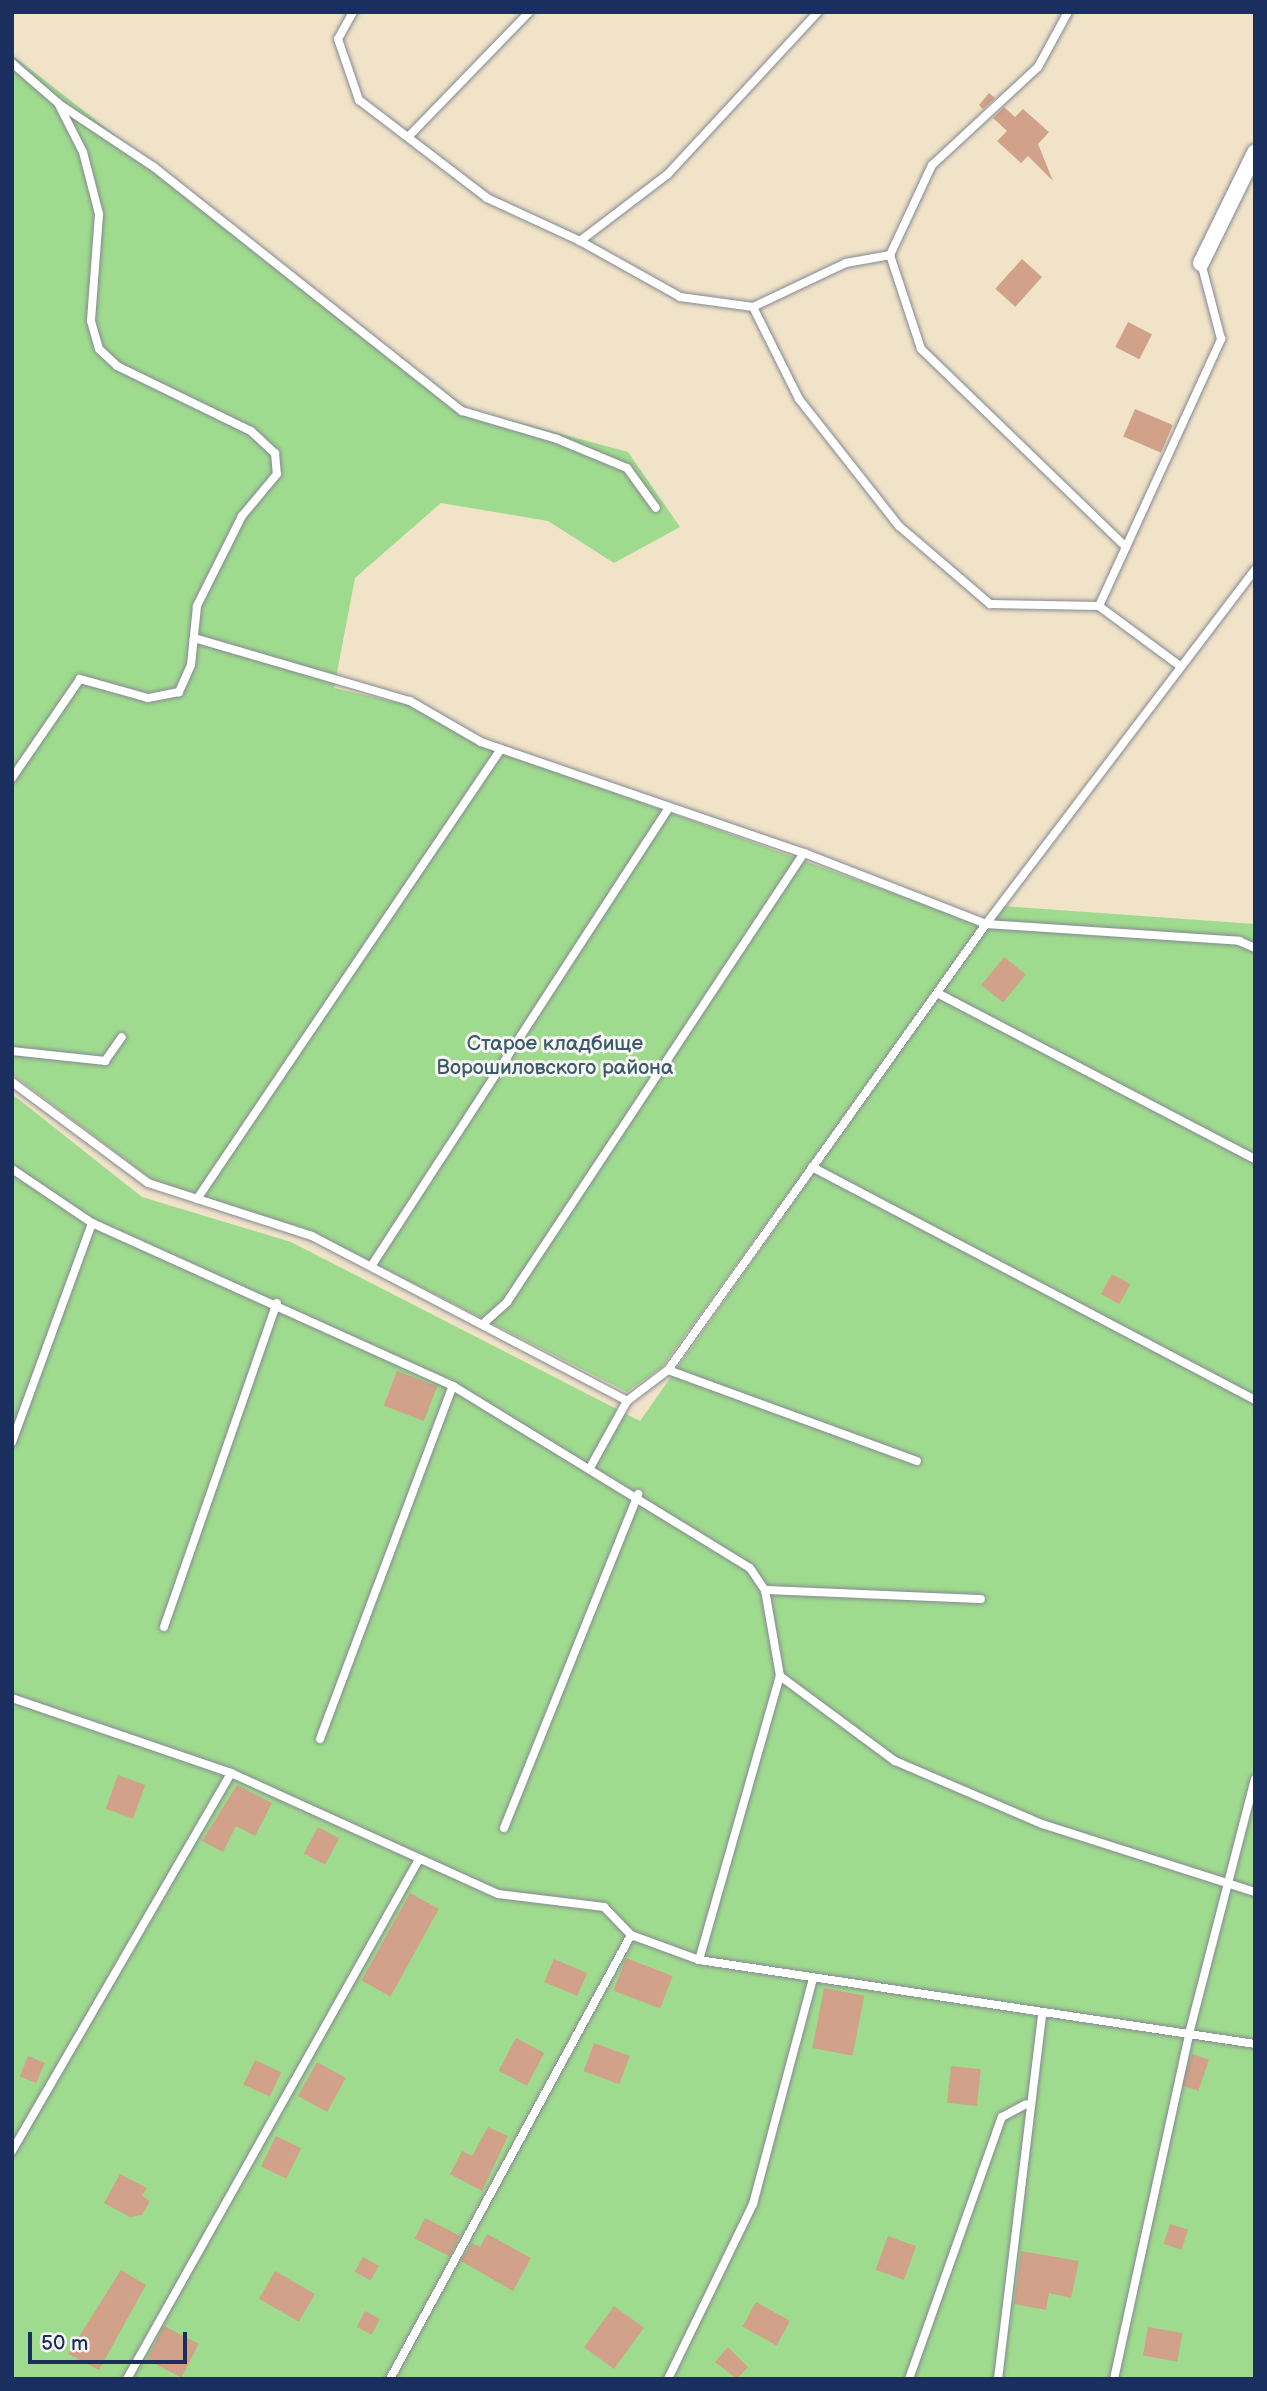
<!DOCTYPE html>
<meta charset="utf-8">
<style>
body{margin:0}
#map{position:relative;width:1267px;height:2391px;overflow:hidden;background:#f0e3c8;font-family:"Balsamiq Sans",sans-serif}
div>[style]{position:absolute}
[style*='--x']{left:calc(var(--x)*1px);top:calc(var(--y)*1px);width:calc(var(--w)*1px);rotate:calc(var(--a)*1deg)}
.green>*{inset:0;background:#9fdb8e}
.building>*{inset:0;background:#d1a289;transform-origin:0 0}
.roads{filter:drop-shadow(0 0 2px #868993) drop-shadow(0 0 2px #868993)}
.service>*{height:8px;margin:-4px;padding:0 4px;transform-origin:4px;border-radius:4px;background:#fff}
.minor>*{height:16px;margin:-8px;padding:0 8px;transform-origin:8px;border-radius:8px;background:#fff}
span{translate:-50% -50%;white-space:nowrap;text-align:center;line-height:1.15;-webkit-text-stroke:6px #f6f6f2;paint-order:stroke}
.park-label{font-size:21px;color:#3c5a6a}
.frame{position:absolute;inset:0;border:14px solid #1b2f5e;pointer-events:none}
.scale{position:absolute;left:28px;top:2332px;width:159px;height:32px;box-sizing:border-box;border:4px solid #1b2f5e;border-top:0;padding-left:9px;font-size:21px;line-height:24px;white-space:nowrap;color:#1b2f5e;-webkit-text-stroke:5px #f6f6f2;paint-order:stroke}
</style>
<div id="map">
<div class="green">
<i style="clip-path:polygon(12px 55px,466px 408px,628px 452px,680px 527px,614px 563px,548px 521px,441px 503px,355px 578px,334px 688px,408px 705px,476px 743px,982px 925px,662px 1367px,627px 1392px,309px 1230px,154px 1181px,12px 1074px)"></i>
<i style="clip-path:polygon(1002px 906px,1255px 924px,1255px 2379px,12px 2379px,12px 1094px,142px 1197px,291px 1242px,640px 1421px)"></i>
</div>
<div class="building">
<i style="clip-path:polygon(989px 93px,995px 98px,983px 109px,979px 105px)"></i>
<i style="clip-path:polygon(1004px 107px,1015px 117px,1023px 109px,1049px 132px,1038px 144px,1053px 181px,1028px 156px,1021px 163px,997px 141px,1007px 131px,993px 118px)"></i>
<i style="left:1022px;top:259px;width:27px;height:40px;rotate:42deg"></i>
<i style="left:1128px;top:322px;width:27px;height:28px;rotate:27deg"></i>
<i style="left:1135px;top:409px;width:41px;height:30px;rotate:23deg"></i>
<i style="left:1004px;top:957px;width:28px;height:36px;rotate:39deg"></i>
<i style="left:1112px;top:1274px;width:21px;height:23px;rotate:29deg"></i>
<i style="left:397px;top:1371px;width:43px;height:37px;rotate:21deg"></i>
<i style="left:118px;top:1775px;width:29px;height:36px;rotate:20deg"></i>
<i style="clip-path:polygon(237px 1785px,272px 1803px,255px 1836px,236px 1826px,223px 1852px,202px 1841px)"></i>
<i style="left:318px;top:1827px;width:24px;height:30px;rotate:28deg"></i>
<i style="left:410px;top:1893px;width:33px;height:100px;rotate:29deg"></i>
<i style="left:626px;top:1958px;width:50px;height:35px;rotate:21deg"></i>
<i style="left:554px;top:1959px;width:36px;height:25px;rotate:23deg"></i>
<i style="left:824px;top:1988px;width:41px;height:61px;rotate:11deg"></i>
<i style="left:516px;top:2038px;width:32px;height:37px;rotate:28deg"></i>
<i style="left:594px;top:2043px;width:38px;height:30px;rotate:20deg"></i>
<i style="left:1192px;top:2054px;width:18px;height:33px;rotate:19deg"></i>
<i style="left:28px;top:2056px;width:18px;height:22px;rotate:22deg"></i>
<i style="left:255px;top:2060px;width:29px;height:27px;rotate:25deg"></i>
<i style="left:317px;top:2062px;width:33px;height:39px;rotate:29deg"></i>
<i style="left:951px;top:2066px;width:30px;height:37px;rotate:6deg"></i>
<i style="clip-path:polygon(488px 2127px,508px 2136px,482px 2191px,450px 2174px,462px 2151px,472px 2156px)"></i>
<i style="left:276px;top:2136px;width:28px;height:34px;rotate:26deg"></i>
<i style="clip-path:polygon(120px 2174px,147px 2188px,142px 2196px,150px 2201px,142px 2215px,130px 2217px,104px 2203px)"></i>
<i style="left:425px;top:2218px;width:39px;height:23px;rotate:27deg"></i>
<i style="left:1170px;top:2224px;width:19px;height:21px;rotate:18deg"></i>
<i style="clip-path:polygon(487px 2234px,531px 2258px,513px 2291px,461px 2261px,472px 2243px,480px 2247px)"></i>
<i style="left:888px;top:2236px;width:30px;height:36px;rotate:20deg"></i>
<i style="clip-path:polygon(1021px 2251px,1079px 2261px,1071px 2298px,1049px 2293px,1046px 2310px,1014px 2304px)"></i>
<i style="left:363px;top:2257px;width:18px;height:17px;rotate:29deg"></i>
<i style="clip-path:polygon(121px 2270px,146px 2285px,99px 2370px,68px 2354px)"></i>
<i style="left:275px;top:2271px;width:46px;height:32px;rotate:30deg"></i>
<i style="left:756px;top:2302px;width:39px;height:28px;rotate:29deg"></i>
<i style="left:614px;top:2306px;width:37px;height:51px;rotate:36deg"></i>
<i style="left:365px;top:2311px;width:17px;height:18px;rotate:28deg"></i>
<i style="left:164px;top:2326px;width:39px;height:38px;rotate:27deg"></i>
<i style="left:1148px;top:2327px;width:35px;height:29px;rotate:10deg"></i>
<i style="clip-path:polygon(728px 2347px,748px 2367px,737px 2379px,715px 2362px)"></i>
</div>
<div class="roads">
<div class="service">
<i style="--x:353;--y:12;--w:31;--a:119"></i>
<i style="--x:338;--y:39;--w:65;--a:71"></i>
<i style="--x:359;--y:100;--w:161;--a:37.4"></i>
<i style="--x:487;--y:198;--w:102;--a:24.8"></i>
<i style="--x:818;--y:12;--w:221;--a:132.8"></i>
<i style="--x:668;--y:174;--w:111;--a:142.7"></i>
<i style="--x:580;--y:241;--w:115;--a:29.2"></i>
<i style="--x:680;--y:297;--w:74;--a:7.8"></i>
<i style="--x:753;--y:307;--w:103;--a:-25.3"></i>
<i style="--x:846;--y:263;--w:45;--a:-10.3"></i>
<i style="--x:1068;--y:12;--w:63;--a:118.6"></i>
<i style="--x:1038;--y:67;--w:144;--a:137.2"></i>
<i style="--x:932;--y:165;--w:99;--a:115"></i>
<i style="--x:890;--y:255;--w:99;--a:71.7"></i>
<i style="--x:921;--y:349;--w:285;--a:44"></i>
<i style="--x:12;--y:63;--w:61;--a:41"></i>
<i style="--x:58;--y:103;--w:55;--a:63"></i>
<i style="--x:83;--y:152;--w:64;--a:75.5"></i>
<i style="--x:99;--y:214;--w:107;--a:94.3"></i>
<i style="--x:91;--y:321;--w:29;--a:74"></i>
<i style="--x:99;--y:349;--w:25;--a:43"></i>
<i style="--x:117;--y:366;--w:149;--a:25.9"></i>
<i style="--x:251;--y:431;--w:33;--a:43"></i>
<i style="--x:275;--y:453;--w:21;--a:85"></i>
<i style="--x:277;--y:474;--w:55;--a:129.8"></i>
<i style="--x:242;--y:516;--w:101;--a:116.6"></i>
<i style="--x:197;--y:606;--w:59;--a:95.8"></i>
<i style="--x:191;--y:665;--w:30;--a:114"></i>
<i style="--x:179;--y:692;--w:32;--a:169"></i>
<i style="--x:148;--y:698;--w:71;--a:-164.4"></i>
<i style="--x:80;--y:679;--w:120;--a:124.5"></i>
<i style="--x:59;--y:104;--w:114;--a:33.6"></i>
<i style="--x:154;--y:167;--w:393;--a:38.4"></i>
<i style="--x:462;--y:411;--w:99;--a:16.4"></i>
<i style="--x:557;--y:439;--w:76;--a:22.5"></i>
<i style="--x:627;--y:468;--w:49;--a:54.1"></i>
<i style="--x:410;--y:135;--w:171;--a:-45.9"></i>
<i style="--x:753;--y:307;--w:103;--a:63.4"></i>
<i style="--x:799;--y:399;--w:162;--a:51.8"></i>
<i style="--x:899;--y:526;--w:120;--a:40.6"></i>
<i style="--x:990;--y:604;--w:109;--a:1.1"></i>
<i style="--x:194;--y:638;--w:225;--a:16.3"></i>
<i style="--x:410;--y:701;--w:82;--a:30"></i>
<i style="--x:481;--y:742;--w:342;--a:19"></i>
<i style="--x:804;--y:853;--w:195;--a:21.3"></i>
<i style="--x:986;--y:924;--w:254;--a:3.8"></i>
<i style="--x:1239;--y:941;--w:17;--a:24"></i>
<i style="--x:1180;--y:666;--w:101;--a:-143.5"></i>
<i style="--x:1099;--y:606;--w:294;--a:-65.4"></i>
<i style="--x:1221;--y:339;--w:79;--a:-104.7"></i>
<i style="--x:941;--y:995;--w:354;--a:27.6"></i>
<i style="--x:12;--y:1051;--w:94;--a:6.1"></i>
<i style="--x:105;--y:1061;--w:29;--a:-55"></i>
<i style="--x:12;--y:1082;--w:169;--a:36.6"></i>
<i style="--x:148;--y:1183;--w:172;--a:17.9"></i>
<i style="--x:312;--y:1236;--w:356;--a:27.6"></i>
<i style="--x:812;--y:1167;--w:501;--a:27.74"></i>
<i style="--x:12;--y:1169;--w:97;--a:34"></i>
<i style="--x:92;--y:1223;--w:396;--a:24.3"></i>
<i style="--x:453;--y:1386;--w:348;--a:31.5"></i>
<i style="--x:750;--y:1568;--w:27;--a:56"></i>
<i style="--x:765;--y:1590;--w:87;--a:80.1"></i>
<i style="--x:780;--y:1676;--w:143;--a:36.5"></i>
<i style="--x:895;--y:1761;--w:160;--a:23.2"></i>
<i style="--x:1042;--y:1824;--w:224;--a:17.7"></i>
<i style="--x:197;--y:1199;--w:543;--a:-55.96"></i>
<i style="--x:372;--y:1265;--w:544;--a:-57.01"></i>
<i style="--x:485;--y:1322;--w:30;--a:-42"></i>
<i style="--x:507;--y:1302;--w:538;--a:-56.52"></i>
<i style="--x:668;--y:1370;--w:265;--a:20.1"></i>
<i style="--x:12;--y:1442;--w:233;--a:-69.9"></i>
<i style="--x:591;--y:1466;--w:74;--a:-61"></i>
<i style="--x:627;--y:1401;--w:51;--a:-37.1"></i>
<i style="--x:668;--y:1370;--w:548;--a:-54.51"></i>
<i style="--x:986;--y:924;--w:445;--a:-52.8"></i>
<i style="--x:765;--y:1590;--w:216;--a:2.4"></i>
<i style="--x:164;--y:1627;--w:343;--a:-70.8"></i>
<i style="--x:12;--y:1698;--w:231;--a:18.9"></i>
<i style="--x:231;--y:1773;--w:293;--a:24.4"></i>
<i style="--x:498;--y:1894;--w:107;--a:7"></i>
<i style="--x:604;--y:1907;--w:39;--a:46"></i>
<i style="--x:631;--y:1935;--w:72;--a:20.2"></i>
<i style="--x:699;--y:1960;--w:562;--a:8.59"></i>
<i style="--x:320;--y:1739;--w:377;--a:-69.4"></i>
<i style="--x:504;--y:1828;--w:360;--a:-68.1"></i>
<i style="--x:699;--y:1960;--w:295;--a:-74.1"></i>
<i style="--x:12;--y:2151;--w:437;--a:-59.9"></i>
<i style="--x:127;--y:2379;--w:594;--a:-60.67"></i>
<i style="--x:390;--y:2379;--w:505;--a:-61.51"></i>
<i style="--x:668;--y:2379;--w:195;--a:-64.1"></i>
<i style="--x:753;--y:2204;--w:233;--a:-75.1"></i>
<i style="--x:909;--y:2379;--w:278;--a:-70.5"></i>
<i style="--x:1002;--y:2117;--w:27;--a:-28"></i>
<i style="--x:998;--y:2379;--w:368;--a:-83.1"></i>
<i style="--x:1114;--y:2379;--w:357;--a:-77.7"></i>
<i style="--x:1190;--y:2030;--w:259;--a:-75.5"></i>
</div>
<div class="minor">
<i style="--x:1201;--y:263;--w:123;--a:-63.9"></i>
</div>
</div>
<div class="park-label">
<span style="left:555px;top:1056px">Старое кладбище<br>Ворошиловского района</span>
</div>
<div class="frame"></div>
<div class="scale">50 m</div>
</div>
